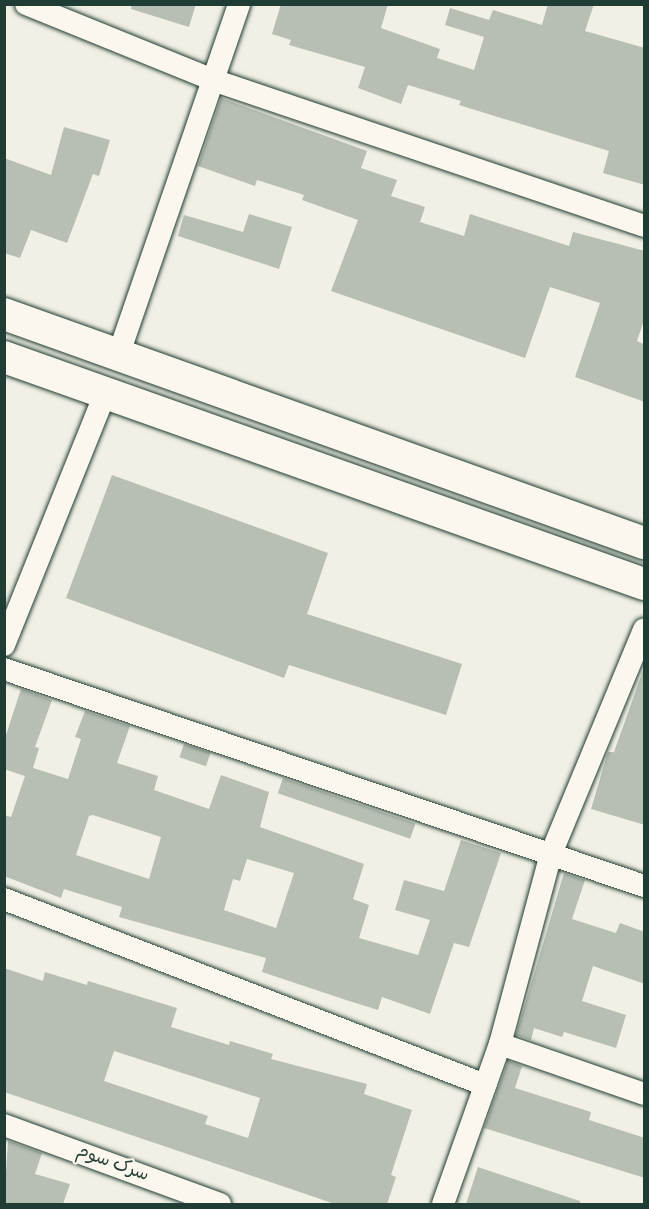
<!DOCTYPE html>
<meta charset="utf-8">
<style>
body{margin:0}
#map{position:relative;width:649px;height:1209px;overflow:hidden;background:#f2f0e5;font-family:"Gochi Hand","Playpen Sans Arabic",sans-serif}
div>[style]{position:absolute}
[style*='--x']{left:calc(var(--x)*1px);top:calc(var(--y)*1px);width:calc(var(--w)*1px);rotate:calc(var(--a)*1deg)}
.building>*{inset:0;background:#b7beb3;transform-origin:0 0}
.roads{filter:drop-shadow(0 0 2px #1f3d34) drop-shadow(0 0 2px #1f3d34)}
.minor>*{height:22px;margin:-11px;padding:0 11px;transform-origin:11px;border-radius:11px;background:#fbf7ec}
.secondary>*{height:32px;margin:-16px;padding:0 16px;transform-origin:16px;border-radius:16px;background:#fbf7ec}
span{translate:-50% -50%;white-space:nowrap;text-align:center;line-height:1.15;-webkit-text-stroke:4.5px #fbf7ec;paint-order:stroke}
.street-label{font-size:18px;color:#1f3d34}
.frame{position:absolute;inset:0;border:6px solid #1f3d34;pointer-events:none}
</style>
<div id="map">
<div class="building">
<i style="clip-path:polygon(132px 4px,196px 4px,189px 27px,131px 9px)"></i>
<i style="clip-path:polygon(281px 4px,388px 4px,381px 28px,440px 49px,437px 58px,474px 70px,484px 37px,445px 25px,450px 8px,489px 20px,493px 10px,542px 25px,548px 4px,594px 4px,585px 31px,645px 48px,645px 185px,603px 173px,609px 151px,459px 105px,461px 101px,408px 85px,401px 104px,358px 88px,365px 67px,289px 45px,291px 40px,272px 34px)"></i>
<i style="clip-path:polygon(221px 98px,367px 151px,361px 168px,397px 180px,391px 196px,425px 207px,420px 222px,464px 236px,470px 214px,569px 246px,573px 232px,645px 251px,645px 317px,637px 341px,645px 345px,645px 402px,575px 377px,600px 303px,550px 287px,525px 358px,331px 291px,358px 220px,302px 200px,304px 195px,257px 180px,255px 186px,198px 166px)"></i>
<i style="clip-path:polygon(64px 127px,110px 140px,99px 176px,93px 174px,67px 243px,31px 230px,20px 258px,4px 253px,4px 158px,51px 175px)"></i>
<i style="clip-path:polygon(249px 214px,292px 227px,279px 269px,178px 236px,184px 215px,243px 232px)"></i>
<i style="clip-path:polygon(112px 475px,328px 553px,307px 614px,462px 664px,446px 715px,289px 665px,284px 678px,66px 598px)"></i>
<i style="clip-path:polygon(645px 665px,645px 825px,591px 809px,608px 752px,614px 752px)"></i>
<i style="clip-path:polygon(evenodd,21px 689px,52px 700px,35px 747px,39px 748px,33px 768px,68px 779px,81px 739px,75px 737px,85px 711px,130px 726px,117px 763px,158px 776px,154px 790px,209px 809px,221px 775px,269px 792px,260px 827px,364px 864px,353px 899px,369px 905px,359px 938px,418px 955px,430px 920px,395px 910px,404px 880px,444px 891px,461px 840px,501px 853px,469px 947px,454px 943px,430px 1014px,382px 997px,378px 1010px,346px 1000px,262px 972px,266px 958px,119px 917px,122px 907px,64px 889px,61px 898px,4px 876px,4px 815px,11px 817px,25px 776px,4px 769px,4px 741px,21px 689px,93px 815px,161px 837px,149px 879px,76px 855px,89px 816px,93px 815px,21px 689px,247px 859px,294px 873px,276px 928px,224px 910px,233px 879px,240px 881px,247px 859px)"></i>
<i style="left:184px;top:744px;width:28px;height:14px;rotate:19deg"></i>
<i style="left:283px;top:778px;width:140px;height:16px;rotate:19deg"></i>
<i style="clip-path:polygon(564px 873px,585px 880px,572px 919px,616px 933px,620px 923px,645px 932px,645px 984px,593px 966px,582px 1001px,626px 1015px,616px 1048px,564px 1032px,562px 1037px,534px 1028px,531px 1040px,516px 1035px)"></i>
<i style="clip-path:polygon(evenodd,4px 968px,43px 981px,45px 972px,87px 985px,88px 981px,177px 1008px,171px 1027px,229px 1045px,230px 1041px,273px 1054px,271px 1059px,367px 1084px,364px 1094px,412px 1110px,391px 1175px,396px 1177px,387px 1204px,335px 1204px,4px 1092px,4px 968px,114px 1051px,260px 1098px,248px 1138px,205px 1124px,208px 1116px,104px 1081px,114px 1051px)"></i>
<i style="clip-path:polygon(508px 1061px,522px 1066px,515px 1088px,591px 1112px,589px 1120px,645px 1138px,645px 1178px,484px 1128px)"></i>
<i style="clip-path:polygon(8px 1141px,42px 1153px,35px 1174px,70px 1184px,63px 1204px,4px 1204px)"></i>
<i style="clip-path:polygon(478px 1167px,580px 1201px,580px 1204px,466px 1204px)"></i>
</div>
<div class="roads">
<div class="minor">
<i style="--x:26;--y:4;--w:202;--a:22.1"></i>
<i style="--x:213;--y:80;--w:455;--a:18.7"></i>
<i style="--x:118;--y:356;--w:372;--a:-71"></i>
<i style="--x:4;--y:645;--w:271;--a:-68.1"></i>
<i style="--x:4;--y:669;--w:676;--a:18.73"></i>
<i style="--x:4;--y:899;--w:516;--a:21.14"></i>
<i style="--x:500;--y:1044;--w:152;--a:19.1"></i>
<i style="--x:4;--y:1125;--w:230;--a:20.1"></i>
<i style="--x:443;--y:1204;--w:170;--a:-70.4"></i>
<i style="--x:500;--y:1044;--w:197;--a:-75"></i>
<i style="--x:551;--y:854;--w:243;--a:-67.5"></i>
</div>
<div class="secondary">
<i style="--x:4;--y:314;--w:680;--a:19.69"></i>
<i style="--x:4;--y:357;--w:679;--a:19.53"></i>
</div>
</div>
<div class="street-label">
<span style="left:112px;top:1165px;rotate:20deg">سرک سوم</span>
</div>
<div class="frame"></div>
</div>
